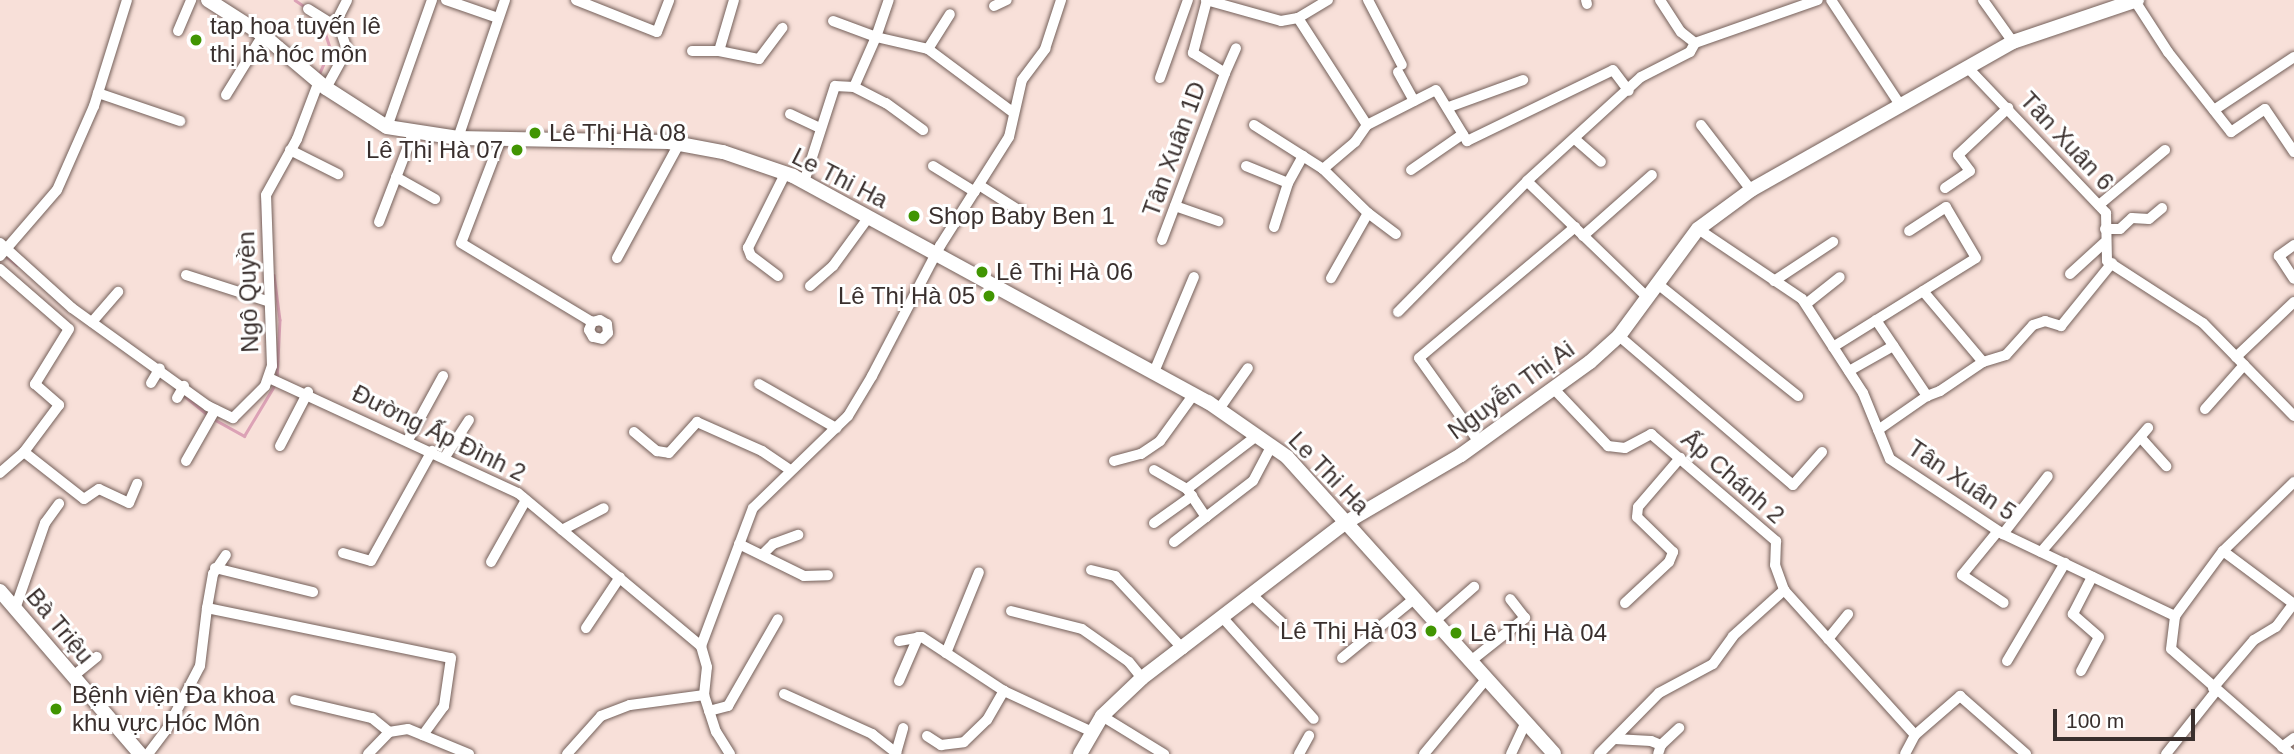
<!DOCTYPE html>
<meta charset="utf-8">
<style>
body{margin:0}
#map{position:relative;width:2294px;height:754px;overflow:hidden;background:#f8e0d9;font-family:Helvetica,sans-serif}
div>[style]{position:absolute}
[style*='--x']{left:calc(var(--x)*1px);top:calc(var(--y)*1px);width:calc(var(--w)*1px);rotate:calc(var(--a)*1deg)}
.stream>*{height:2.5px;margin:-1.25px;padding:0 1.25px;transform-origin:1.25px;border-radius:1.25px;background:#dca2b6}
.roads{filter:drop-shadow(0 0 2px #74605a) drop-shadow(0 0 2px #74605a)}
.street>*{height:10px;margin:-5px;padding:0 5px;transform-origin:5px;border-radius:5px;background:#fff}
.secondary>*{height:14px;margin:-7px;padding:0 7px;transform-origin:7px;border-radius:7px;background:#fff}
.dots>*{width:19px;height:19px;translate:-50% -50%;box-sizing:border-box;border:4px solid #fff;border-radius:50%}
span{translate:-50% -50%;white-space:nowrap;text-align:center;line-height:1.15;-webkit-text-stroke:6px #fff;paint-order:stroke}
.poi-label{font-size:24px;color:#392f2d}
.left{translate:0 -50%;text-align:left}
.right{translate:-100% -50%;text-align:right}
.street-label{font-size:24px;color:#392f2d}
.scale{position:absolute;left:2053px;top:709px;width:142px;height:32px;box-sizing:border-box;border:4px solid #392f2d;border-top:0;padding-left:9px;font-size:21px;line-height:24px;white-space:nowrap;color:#392f2d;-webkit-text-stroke:5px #fff;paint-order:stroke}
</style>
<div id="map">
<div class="stream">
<i style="--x:295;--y:0;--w:11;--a:34"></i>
<i style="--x:319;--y:74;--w:27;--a:-66"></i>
<i style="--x:330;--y:49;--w:28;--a:-108"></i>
<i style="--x:262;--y:201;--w:38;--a:87"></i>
<i style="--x:6;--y:256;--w:14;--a:39"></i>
<i style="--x:274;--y:275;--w:45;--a:82.4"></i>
<i style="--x:280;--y:320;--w:59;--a:92.9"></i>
<i style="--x:182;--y:394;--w:32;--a:39"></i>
<i style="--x:212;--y:418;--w:37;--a:29"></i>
<i style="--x:244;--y:436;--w:58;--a:-59"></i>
</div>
<div class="roads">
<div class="street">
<i style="--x:446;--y:0;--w:55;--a:19.1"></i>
<i style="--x:576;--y:0;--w:87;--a:21.6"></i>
<i style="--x:657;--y:32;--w:34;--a:-69"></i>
<i style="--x:1206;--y:0;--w:78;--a:15.6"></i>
<i style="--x:1281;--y:21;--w:17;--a:-10"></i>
<i style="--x:1298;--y:18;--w:35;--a:-31"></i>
<i style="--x:1368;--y:0;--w:73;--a:62.4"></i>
<i style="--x:1586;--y:0;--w:4;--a:76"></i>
<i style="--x:1660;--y:0;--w:38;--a:57"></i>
<i style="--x:1681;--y:32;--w:18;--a:38"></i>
<i style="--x:1695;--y:43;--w:130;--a:-19.3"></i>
<i style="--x:1831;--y:0;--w:127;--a:56.6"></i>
<i style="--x:1983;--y:0;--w:52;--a:54.5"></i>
<i style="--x:2135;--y:1;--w:61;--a:57.1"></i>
<i style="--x:2168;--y:52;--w:102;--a:51.8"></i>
<i style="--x:2231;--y:132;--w:41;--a:-34.1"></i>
<i style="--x:2265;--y:109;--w:52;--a:56"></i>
<i style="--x:994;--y:6;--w:14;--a:-25"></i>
<i style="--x:308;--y:9;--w:26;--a:32"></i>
<i style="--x:330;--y:23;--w:8;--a:-23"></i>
<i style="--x:1298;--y:18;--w:127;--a:57.2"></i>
<i style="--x:1367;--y:125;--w:21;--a:125"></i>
<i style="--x:1355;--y:142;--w:42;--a:139.8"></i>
<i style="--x:1323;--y:169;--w:63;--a:44.4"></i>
<i style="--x:1368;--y:213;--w:75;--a:119.6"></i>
<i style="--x:833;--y:21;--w:46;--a:20.4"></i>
<i style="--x:876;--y:37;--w:39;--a:-71"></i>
<i style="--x:178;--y:31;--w:34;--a:-67"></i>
<i style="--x:928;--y:49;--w:41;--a:-57.8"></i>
<i style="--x:692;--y:51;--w:27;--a:0"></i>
<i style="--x:719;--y:51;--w:53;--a:-73.6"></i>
<i style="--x:719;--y:51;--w:41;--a:11.3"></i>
<i style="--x:759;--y:59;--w:39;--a:-53"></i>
<i style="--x:1969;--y:69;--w:199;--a:46.4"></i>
<i style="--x:2106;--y:213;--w:48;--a:88.8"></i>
<i style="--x:2107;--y:261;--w:114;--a:32.9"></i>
<i style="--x:2203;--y:323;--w:130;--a:45.6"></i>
<i style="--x:1398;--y:72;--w:33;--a:61"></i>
<i style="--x:1225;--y:73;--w:27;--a:-66"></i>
<i style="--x:1160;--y:78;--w:83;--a:-70.3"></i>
<i style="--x:854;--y:87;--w:55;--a:-66.3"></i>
<i style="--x:876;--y:37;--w:53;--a:13"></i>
<i style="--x:928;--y:49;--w:107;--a:36.7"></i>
<i style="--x:326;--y:88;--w:43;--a:-61.1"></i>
<i style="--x:347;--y:50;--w:32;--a:-108"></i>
<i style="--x:337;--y:20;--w:22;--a:-63"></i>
<i style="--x:98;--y:93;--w:87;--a:18.9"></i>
<i style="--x:226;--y:95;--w:70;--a:-58.3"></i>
<i style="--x:1449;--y:107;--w:79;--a:-20"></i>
<i style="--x:2214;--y:110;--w:96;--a:-33.5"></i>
<i style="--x:790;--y:114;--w:33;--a:25"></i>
<i style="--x:1254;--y:125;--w:82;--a:32.5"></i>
<i style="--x:1367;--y:125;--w:77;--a:-26.9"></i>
<i style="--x:1436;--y:90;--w:60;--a:58.7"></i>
<i style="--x:1467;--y:141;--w:162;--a:-25.9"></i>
<i style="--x:1613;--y:70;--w:26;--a:53"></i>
<i style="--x:1701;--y:125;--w:82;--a:52.4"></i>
<i style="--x:387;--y:127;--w:135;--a:-70.5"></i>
<i style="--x:458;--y:138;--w:146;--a:-71.2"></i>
<i style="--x:501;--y:139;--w:111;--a:111"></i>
<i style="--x:461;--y:243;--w:153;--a:31.1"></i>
<i style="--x:592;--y:322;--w:8;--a:-14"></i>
<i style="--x:600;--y:320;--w:8;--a:30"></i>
<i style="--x:607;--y:324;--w:9;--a:84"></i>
<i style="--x:608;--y:333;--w:8;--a:135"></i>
<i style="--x:602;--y:339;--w:9;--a:-167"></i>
<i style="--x:593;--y:337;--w:8;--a:-120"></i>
<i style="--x:589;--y:330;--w:9;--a:-69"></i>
<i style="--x:1576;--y:140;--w:33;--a:41"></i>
<i style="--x:290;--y:150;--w:54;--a:26.6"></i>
<i style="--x:933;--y:166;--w:49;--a:31.8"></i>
<i style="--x:1246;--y:166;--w:45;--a:22"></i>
<i style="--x:1411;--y:170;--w:63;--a:-34.7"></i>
<i style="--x:396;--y:177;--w:45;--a:29.4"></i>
<i style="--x:804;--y:182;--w:101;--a:-72.1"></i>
<i style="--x:835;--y:86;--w:19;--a:3"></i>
<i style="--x:854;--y:87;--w:36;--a:27"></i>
<i style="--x:886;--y:103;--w:46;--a:36.1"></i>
<i style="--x:979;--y:185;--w:49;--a:32.4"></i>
<i style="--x:1945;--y:188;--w:30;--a:-34"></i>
<i style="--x:1970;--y:171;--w:20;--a:-127"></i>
<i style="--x:1958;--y:155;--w:69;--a:-43.2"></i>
<i style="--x:2099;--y:205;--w:86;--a:-39.8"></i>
<i style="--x:1175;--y:206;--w:46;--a:19.2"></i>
<i style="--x:1368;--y:213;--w:35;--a:37"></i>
<i style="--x:379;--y:222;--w:97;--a:-69"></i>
<i style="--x:1274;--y:227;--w:46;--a:-72.3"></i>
<i style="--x:1288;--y:183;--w:31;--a:-61"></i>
<i style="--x:1698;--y:229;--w:125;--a:33.9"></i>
<i style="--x:1802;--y:299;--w:112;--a:57"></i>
<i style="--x:1863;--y:393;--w:71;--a:67.8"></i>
<i style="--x:1890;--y:459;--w:136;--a:33.6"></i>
<i style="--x:2003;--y:534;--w:191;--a:25.5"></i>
<i style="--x:2105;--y:229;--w:15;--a:0"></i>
<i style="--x:2120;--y:229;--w:16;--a:-43"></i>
<i style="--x:2132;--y:218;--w:17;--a:3"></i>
<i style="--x:2149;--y:219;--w:17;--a:-40"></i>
<i style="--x:1583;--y:236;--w:92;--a:-41.5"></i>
<i style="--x:1162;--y:240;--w:178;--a:-69.3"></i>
<i style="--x:1225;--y:73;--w:38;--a:-148"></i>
<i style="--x:1193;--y:53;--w:55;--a:-75.2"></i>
<i style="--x:0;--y:243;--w:97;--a:42.1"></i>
<i style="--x:72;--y:308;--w:168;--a:35.8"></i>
<i style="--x:208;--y:406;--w:28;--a:26"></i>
<i style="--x:233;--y:418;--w:45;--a:-45"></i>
<i style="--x:265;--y:386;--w:21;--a:-71"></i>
<i style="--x:272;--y:366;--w:171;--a:-92"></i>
<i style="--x:266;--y:195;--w:64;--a:-61"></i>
<i style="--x:297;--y:139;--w:62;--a:-69.2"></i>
<i style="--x:2294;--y:245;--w:19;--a:144"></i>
<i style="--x:2279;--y:256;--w:27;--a:57"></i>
<i style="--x:0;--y:256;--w:87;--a:-49.2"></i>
<i style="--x:57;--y:190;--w:92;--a:-66.2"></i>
<i style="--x:94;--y:106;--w:111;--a:-72.7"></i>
<i style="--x:617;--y:258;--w:130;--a:-61.5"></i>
<i style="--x:0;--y:269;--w:91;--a:41"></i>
<i style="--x:69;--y:329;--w:65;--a:121.7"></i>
<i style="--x:35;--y:384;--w:32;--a:41"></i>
<i style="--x:59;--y:405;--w:59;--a:126.7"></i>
<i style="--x:24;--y:452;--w:32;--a:139"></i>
<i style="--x:2070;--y:274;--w:46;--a:-42.4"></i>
<i style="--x:186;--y:275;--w:85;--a:17.8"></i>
<i style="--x:778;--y:276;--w:34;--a:-143"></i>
<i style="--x:751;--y:256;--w:9;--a:-111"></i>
<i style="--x:748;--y:248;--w:83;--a:-63.4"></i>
<i style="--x:1774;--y:281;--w:71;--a:-33.5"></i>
<i style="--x:1659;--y:285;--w:178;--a:38.6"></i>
<i style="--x:810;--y:286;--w:30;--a:-41"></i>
<i style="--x:833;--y:266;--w:59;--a:-53.9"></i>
<i style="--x:1648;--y:298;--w:168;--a:-136"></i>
<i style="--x:1527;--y:181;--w:154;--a:-42.4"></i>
<i style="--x:1641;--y:77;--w:55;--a:-27"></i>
<i style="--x:1690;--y:52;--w:10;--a:-61"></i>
<i style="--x:1806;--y:304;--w:43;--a:-38.5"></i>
<i style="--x:1398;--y:312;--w:184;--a:-45.4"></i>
<i style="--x:1876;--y:320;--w:92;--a:56.1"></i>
<i style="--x:1927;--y:396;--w:14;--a:-21"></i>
<i style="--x:1940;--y:391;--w:52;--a:-34"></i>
<i style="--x:1983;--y:362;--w:93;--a:-130.2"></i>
<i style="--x:92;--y:322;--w:40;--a:-49"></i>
<i style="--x:1619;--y:336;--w:229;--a:40.6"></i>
<i style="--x:1793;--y:485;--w:44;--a:-48.7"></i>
<i style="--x:1833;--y:347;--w:168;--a:-31.9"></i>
<i style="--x:1976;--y:258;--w:59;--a:-120.5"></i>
<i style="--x:1946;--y:207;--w:44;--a:147"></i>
<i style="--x:2236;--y:357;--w:80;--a:-43.5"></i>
<i style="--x:1983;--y:362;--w:24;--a:-17"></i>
<i style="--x:2006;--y:355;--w:40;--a:-48"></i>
<i style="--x:2033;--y:325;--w:13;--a:-18"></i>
<i style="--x:2045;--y:321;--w:17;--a:17"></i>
<i style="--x:2061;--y:326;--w:81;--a:-51"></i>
<i style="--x:1849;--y:371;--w:51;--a:-29.6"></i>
<i style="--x:1154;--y:372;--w:103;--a:-67.2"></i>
<i style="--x:269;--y:378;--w:274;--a:24.8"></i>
<i style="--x:518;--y:493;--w:239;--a:39.9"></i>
<i style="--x:151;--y:383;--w:17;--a:-59"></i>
<i style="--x:759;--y:384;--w:89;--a:29.7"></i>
<i style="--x:1554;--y:389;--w:79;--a:46.5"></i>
<i style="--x:1608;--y:446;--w:17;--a:7"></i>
<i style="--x:1625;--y:448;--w:30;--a:-28"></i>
<i style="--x:1651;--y:434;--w:165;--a:40.6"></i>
<i style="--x:1776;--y:541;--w:24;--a:92"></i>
<i style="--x:1775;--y:565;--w:27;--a:70"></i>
<i style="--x:1784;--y:590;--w:195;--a:47.9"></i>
<i style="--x:1915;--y:735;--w:21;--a:118"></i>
<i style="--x:177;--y:398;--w:14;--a:-60"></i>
<i style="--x:1219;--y:409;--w:50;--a:-54.7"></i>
<i style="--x:2205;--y:409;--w:59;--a:-48.4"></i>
<i style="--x:1878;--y:430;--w:60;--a:-34.8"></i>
<i style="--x:634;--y:432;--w:30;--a:40"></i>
<i style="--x:657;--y:451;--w:12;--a:9"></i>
<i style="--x:669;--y:453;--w:42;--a:-47.9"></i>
<i style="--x:697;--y:422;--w:71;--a:24"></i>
<i style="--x:762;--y:451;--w:32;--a:34"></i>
<i style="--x:2141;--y:438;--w:38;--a:48"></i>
<i style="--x:408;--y:440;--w:73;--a:-61.3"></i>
<i style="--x:1479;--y:442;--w:103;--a:-125.5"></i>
<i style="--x:1419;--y:358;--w:204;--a:-40"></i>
<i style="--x:280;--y:446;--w:61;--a:-62.6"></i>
<i style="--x:24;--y:452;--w:76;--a:38.1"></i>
<i style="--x:84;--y:499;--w:18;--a:-34"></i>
<i style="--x:99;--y:489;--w:33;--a:25"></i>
<i style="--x:129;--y:503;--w:21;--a:-67"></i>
<i style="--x:445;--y:457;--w:44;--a:-57"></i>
<i style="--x:186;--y:461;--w:59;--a:-60.4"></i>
<i style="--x:1114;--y:461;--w:28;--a:-15"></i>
<i style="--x:1141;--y:454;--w:23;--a:-34"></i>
<i style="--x:1160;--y:441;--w:58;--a:-54.1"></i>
<i style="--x:1154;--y:470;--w:38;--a:30"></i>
<i style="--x:1187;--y:489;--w:89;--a:-37.3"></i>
<i style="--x:1187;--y:489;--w:34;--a:56"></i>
<i style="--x:1206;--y:517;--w:59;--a:-37.5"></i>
<i style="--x:1253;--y:481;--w:41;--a:-62.2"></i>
<i style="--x:1154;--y:523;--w:47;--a:-35.4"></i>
<i style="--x:562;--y:530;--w:47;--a:-27.6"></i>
<i style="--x:1998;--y:531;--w:57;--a:129.3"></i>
<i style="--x:1962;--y:575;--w:50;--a:33.7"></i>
<i style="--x:2003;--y:534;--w:73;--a:-52.2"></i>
<i style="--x:1174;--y:542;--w:41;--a:-38"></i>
<i style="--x:739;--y:544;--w:72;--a:26.2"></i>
<i style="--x:804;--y:576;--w:24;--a:-2"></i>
<i style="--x:2223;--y:551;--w:89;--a:36.7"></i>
<i style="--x:2041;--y:552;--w:164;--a:-49.2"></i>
<i style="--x:343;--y:553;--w:29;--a:16"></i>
<i style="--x:371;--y:561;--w:126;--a:-61"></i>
<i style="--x:762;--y:555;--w:16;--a:-45"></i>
<i style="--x:773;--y:544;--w:27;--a:-20"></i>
<i style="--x:491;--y:562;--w:71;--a:-60.6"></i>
<i style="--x:215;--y:568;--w:101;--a:13.8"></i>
<i style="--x:1091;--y:570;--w:25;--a:14"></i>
<i style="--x:1115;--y:576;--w:100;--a:47"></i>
<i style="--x:1252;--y:595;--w:40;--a:43"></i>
<i style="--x:1625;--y:603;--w:60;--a:-43"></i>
<i style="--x:1669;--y:562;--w:11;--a:-68"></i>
<i style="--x:1673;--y:552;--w:50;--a:-135.8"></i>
<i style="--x:1637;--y:517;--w:10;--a:-84"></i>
<i style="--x:1638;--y:507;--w:65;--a:-49.4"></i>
<i style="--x:207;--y:608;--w:35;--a:-80"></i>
<i style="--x:213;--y:574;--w:23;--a:-56"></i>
<i style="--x:15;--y:609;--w:91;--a:-70.8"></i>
<i style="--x:45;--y:523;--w:24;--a:-54"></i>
<i style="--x:1011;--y:611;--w:73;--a:14.2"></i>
<i style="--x:1082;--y:629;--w:57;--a:35.1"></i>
<i style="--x:1129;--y:662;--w:21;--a:51"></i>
<i style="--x:1222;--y:617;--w:137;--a:48"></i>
<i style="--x:1435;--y:621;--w:52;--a:-41.1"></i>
<i style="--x:586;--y:628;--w:61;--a:-56.3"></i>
<i style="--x:1828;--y:639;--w:32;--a:-51"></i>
<i style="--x:899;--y:641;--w:23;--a:-10"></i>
<i style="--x:922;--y:637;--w:98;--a:33.4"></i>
<i style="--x:1004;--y:691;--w:95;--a:24.9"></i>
<i style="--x:946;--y:653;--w:87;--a:-67.8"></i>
<i style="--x:1342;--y:658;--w:94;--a:-39.4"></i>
<i style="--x:1472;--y:660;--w:68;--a:-38.4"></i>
<i style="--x:1525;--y:618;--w:24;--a:-128"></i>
<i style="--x:2007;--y:661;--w:114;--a:-59.4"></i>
<i style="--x:2081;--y:671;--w:38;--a:-62"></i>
<i style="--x:2099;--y:637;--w:35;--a:-139"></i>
<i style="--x:2073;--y:614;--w:42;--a:-62.8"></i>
<i style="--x:72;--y:677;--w:32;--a:-39"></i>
<i style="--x:899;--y:681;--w:48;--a:-66.6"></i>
<i style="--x:2213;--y:688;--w:63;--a:-49.5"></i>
<i style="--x:2254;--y:640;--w:26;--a:-31"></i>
<i style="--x:2276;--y:627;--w:30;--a:-53"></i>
<i style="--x:784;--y:694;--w:97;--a:24.4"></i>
<i style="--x:872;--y:734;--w:31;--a:38"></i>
<i style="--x:896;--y:753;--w:26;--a:-74"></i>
<i style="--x:295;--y:700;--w:79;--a:13.2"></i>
<i style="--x:372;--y:718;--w:22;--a:39"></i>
<i style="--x:709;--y:711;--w:20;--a:-15"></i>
<i style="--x:728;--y:706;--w:100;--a:-60.1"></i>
<i style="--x:1102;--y:716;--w:73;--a:31.5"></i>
<i style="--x:1915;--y:735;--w:60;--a:-40.9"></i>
<i style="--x:1960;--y:696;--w:88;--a:41.3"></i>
<i style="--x:927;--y:736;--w:17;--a:33"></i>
<i style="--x:941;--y:745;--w:23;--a:-7"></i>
<i style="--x:964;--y:742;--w:32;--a:-44"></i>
<i style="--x:987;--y:720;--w:34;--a:-60"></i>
<i style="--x:1615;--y:739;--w:36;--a:3"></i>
<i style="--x:1651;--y:741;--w:11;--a:22"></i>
<i style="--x:1661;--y:745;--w:9;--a:108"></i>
<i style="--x:1661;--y:745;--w:25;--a:-43"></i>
<i style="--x:2282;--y:747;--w:15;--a:-37"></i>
<i style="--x:148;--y:754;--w:31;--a:-53"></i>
<i style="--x:167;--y:729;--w:71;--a:-62.4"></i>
<i style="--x:200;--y:666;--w:58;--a:-83.1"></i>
<i style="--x:207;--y:608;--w:249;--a:11.6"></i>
<i style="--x:451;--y:658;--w:49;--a:98.3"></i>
<i style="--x:444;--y:706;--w:36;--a:126"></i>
<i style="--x:368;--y:754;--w:30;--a:-46"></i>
<i style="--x:389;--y:732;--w:19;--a:-9"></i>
<i style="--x:408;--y:729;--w:66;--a:22.3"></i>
<i style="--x:567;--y:754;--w:51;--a:-48.2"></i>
<i style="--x:601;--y:716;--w:31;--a:-21"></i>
<i style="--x:630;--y:705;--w:75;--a:-7.7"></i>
<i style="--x:730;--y:754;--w:26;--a:-122"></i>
<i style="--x:716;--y:732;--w:39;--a:-108"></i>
<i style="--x:704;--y:695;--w:28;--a:-84"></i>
<i style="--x:707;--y:667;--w:22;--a:-106"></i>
<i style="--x:701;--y:646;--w:147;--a:-69.4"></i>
<i style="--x:753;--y:508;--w:132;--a:-44.1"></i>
<i style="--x:848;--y:416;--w:47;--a:-59"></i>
<i style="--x:872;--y:376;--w:147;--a:-62.4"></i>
<i style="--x:940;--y:246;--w:129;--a:-57.7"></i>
<i style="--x:1009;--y:137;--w:58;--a:-77.2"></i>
<i style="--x:1022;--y:80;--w:39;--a:-53"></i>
<i style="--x:1045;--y:49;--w:52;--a:-71.9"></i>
<i style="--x:1299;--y:754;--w:21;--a:-61"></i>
<i style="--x:1424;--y:754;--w:99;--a:-50.3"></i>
<i style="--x:1511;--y:754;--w:35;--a:-65"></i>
<i style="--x:1599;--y:754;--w:86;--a:-45.5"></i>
<i style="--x:1659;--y:693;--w:61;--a:-28.2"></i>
<i style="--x:1713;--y:664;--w:34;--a:-54"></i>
<i style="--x:1733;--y:636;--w:69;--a:-42"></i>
<i style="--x:2166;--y:754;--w:80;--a:-51.6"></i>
<i style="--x:2291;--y:754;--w:159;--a:-138.8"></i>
<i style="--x:2171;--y:649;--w:33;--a:-83"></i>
<i style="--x:2175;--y:616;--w:81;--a:-53.6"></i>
<i style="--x:2223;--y:551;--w:99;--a:-44.2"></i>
</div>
<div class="secondary">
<i style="--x:208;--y:0;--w:65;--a:32.5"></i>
<i style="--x:263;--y:35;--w:82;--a:40.1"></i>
<i style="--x:326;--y:88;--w:72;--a:32.6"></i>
<i style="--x:387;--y:127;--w:72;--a:8.8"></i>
<i style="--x:458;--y:138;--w:211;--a:1.1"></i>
<i style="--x:669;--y:142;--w:55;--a:10.5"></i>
<i style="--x:723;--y:152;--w:74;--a:18.9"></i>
<i style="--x:793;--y:176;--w:473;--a:28.6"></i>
<i style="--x:1208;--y:402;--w:96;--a:34.8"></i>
<i style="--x:1287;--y:457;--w:399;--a:48"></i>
<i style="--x:0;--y:591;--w:215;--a:49.3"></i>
<i style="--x:1080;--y:754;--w:44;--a:-59.9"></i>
<i style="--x:1102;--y:716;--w:55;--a:-43.5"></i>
<i style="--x:1142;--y:678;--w:255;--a:-37.4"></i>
<i style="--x:1345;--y:523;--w:134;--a:-30.4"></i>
<i style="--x:1461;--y:455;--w:159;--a:-35.8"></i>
<i style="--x:1590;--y:362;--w:39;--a:-42"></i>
<i style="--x:1619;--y:336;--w:133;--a:-53.6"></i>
<i style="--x:1698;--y:229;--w:66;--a:-36.3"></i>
<i style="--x:1751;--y:190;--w:301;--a:-29.5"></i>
<i style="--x:2013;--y:42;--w:131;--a:-18.7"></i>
</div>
</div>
<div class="dots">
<i style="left:196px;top:40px;background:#419502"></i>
<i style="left:535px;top:133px;background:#419502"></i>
<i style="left:517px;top:150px;background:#419502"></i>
<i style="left:914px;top:216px;background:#419502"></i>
<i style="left:982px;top:272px;background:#419502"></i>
<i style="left:989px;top:296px;background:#419502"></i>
<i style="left:1431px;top:631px;background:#419502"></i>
<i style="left:1456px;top:633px;background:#419502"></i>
<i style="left:56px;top:709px;background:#419502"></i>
</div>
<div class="poi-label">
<span class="left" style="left:210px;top:40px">tap hoa tuyến lê<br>thị hà hóc môn</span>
<span class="left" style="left:549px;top:133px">Lê Thị Hà 08</span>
<span class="right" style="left:503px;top:150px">Lê Thị Hà 07</span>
<span class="left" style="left:928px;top:216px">Shop Baby Ben 1</span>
<span class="left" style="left:996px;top:272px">Lê Thị Hà 06</span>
<span class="right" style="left:975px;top:296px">Lê Thị Hà 05</span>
<span class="right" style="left:1417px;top:631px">Lê Thị Hà 03</span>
<span class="left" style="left:1470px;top:633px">Lê Thị Hà 04</span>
<span class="left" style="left:72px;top:709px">Bệnh viện Đa khoa<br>khu vực Hóc Môn</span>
</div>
<div class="street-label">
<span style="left:2067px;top:141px;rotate:47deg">Tân Xuân 6</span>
<span style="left:1174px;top:149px;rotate:-70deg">Tân Xuân 1D</span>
<span style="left:840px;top:178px;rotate:27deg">Le Thi Ha</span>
<span style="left:248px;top:292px;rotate:-92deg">Ngô Quyền</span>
<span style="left:1511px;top:390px;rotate:-36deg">Nguyễn Thị Ai</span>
<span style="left:439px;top:433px;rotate:26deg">Đường Ấp Đình 2</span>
<span style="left:1329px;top:473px;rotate:46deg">Le Thi Ha</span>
<span style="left:1733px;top:477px;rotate:41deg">Ấp Chánh 2</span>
<span style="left:1962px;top:480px;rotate:34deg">Tân Xuân 5</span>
<span style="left:60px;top:626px;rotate:50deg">Bà Triệu</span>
</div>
<div class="scale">100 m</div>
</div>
